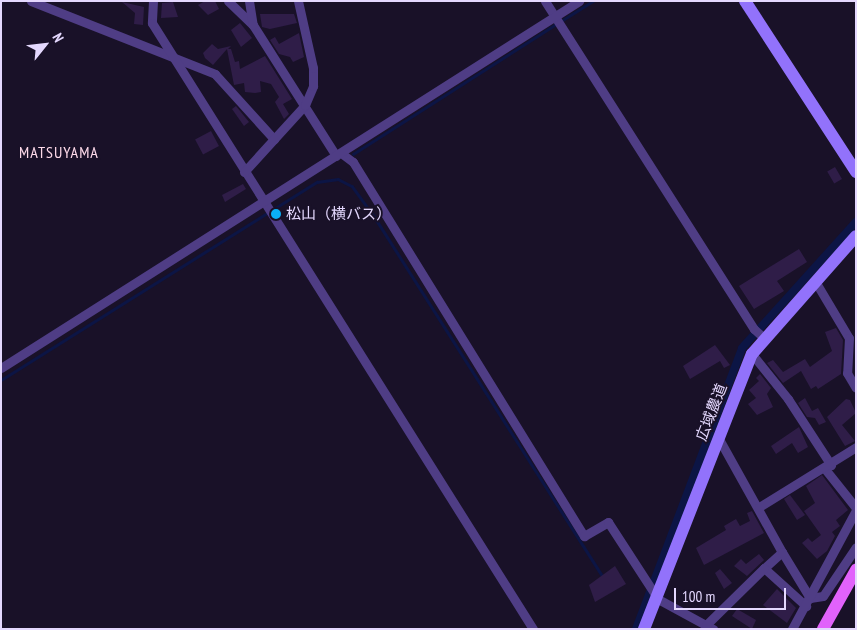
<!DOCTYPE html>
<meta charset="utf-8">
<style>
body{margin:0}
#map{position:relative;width:857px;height:630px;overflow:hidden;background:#191128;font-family:"PT Sans Narrow","Noto Sans JP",sans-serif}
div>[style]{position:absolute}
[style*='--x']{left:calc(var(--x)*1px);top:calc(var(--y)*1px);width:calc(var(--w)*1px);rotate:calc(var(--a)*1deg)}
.stream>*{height:2.5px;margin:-1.25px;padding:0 1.25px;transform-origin:1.25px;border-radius:1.25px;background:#0c1545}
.canal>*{height:8px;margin:-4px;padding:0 4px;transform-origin:4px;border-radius:4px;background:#0c1545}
.building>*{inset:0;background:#2f1d48;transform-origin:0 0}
.street>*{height:9px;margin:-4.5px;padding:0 4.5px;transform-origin:4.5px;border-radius:4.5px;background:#4f3d85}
.secondary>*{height:12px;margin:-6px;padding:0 6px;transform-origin:6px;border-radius:6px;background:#9272fb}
.primary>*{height:12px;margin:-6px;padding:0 6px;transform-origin:6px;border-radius:6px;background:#e162fb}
.dots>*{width:14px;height:14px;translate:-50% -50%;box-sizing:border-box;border:2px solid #191128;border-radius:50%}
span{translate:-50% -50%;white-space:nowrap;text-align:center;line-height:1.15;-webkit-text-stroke:4px #191128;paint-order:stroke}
.poi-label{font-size:15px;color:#e4d8fe}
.left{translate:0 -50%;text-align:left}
.street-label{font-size:15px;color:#e4d8fe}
.neighbourhood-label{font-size:16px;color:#fedaea;letter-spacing:1px}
.frame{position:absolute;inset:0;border:2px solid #e4d8fe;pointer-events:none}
.north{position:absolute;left:20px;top:20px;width:50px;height:50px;-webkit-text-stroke:4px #191128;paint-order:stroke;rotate:61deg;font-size:14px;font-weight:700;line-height:20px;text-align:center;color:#e4d8fe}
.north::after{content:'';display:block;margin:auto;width:18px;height:22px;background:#e4d8fe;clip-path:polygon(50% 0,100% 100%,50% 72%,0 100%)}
.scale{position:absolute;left:674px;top:588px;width:112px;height:22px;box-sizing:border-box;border:2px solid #e4d8fe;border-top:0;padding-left:6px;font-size:15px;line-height:18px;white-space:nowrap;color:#e4d8fe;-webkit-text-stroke:4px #191128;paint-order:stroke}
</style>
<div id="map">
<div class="stream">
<i style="--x:561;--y:21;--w:38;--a:-32"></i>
<i style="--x:353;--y:154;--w:241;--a:-32.6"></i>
<i style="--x:1;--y:380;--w:373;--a:-32.1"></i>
<i style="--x:317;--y:182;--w:21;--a:-8"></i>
<i style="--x:338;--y:179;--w:16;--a:27"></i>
<i style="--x:352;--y:186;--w:37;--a:54"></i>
<i style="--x:374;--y:216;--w:428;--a:57.6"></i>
</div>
<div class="canal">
<i style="--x:636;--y:629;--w:300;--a:-69.3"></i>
<i style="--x:742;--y:348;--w:170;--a:-47.9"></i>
</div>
<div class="building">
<i style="clip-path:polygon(205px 1px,215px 1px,219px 9px,208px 15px,198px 5px)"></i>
<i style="clip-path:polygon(122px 2px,144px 7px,143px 25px,134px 24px,135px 13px)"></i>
<i style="clip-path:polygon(173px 2px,178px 17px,161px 18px,162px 3px)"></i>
<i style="clip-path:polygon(260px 14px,294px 14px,297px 23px,270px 29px,262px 27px)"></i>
<i style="clip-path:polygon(240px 23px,252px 38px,241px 47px,231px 30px)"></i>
<i style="clip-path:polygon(299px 33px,304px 57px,293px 62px,290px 57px,279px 54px,270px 40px,275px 37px,279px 44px)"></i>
<i style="clip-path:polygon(212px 44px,218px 49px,231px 46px,228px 49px,231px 49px,235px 62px,239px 61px,240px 69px,265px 56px,292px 99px,283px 104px,289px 114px,284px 119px,275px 102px,279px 97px,271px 84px,260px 81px,261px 92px,255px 93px,245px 92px,244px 83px,234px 85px,227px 49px,213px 65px,205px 58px,203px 53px)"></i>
<i style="clip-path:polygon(236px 106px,249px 122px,244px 126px,232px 109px)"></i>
<i style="left:211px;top:131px;width:17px;height:18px;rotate:62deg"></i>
<i style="left:835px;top:167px;width:14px;height:9px;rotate:60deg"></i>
<i style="clip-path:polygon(243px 184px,246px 189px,225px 202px,222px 195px)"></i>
<i style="clip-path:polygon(799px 249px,807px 262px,777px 281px,784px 291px,754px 309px,739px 286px)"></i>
<i style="clip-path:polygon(836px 328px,843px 340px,841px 374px,818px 389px,816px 386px,811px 389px,801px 371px,783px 383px,767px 363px,773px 360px,783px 372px,805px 359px,810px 367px,832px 351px,825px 332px)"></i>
<i style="clip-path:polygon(715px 345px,730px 365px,724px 368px,720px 361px,690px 379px,683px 366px)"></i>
<i style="clip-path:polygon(760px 374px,771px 388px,767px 394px,773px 407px,757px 415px,748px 404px,756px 398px,749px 390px,759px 381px,756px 378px)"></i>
<i style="clip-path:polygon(805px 398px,812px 411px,818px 408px,826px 422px,819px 425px,815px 418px,807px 417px,798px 403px)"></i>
<i style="clip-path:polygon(846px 399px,850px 400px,856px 413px,842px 425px,855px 441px,845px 446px,827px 417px)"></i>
<i style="clip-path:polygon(799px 427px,808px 447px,798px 453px,792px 443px,776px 454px,771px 446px)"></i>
<i style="clip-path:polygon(822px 475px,848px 510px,836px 520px,840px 526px,832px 532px,835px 536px,827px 551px,817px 559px,802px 543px,808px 538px,812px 542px,821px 535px,804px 511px,815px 503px,806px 486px)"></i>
<i style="clip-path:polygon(790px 495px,805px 515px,797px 520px,784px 499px)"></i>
<i style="clip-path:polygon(752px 511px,764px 533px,704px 565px,696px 548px,726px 530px,724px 526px,736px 519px,740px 526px,750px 521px,747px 513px)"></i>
<i style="clip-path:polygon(759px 554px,764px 560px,747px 576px,734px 566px,741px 559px,746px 564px)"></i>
<i style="clip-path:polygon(615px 566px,626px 584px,595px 602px,589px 585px)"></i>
<i style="clip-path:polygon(720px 569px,732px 583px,724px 589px,715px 573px)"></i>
<i style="clip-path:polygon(777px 589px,796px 608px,787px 623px,763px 605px)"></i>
<i style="clip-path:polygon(737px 609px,756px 620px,752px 629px,732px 616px)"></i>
</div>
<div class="street">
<i style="--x:31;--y:1;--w:198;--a:21.6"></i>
<i style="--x:215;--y:74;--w:88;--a:47.8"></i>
<i style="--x:153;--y:1;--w:22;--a:93"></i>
<i style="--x:152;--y:23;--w:716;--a:57.84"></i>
<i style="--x:228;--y:1;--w:35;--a:44"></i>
<i style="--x:253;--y:25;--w:155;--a:57.6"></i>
<i style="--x:249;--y:1;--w:24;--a:81"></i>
<i style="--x:545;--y:1;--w:389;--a:57.5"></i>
<i style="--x:754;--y:329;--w:15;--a:42"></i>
<i style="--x:341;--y:153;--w:15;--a:37"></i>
<i style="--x:353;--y:162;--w:440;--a:58.3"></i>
<i style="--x:584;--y:536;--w:28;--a:-30"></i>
<i style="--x:608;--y:522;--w:92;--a:57"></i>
<i style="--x:658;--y:599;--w:63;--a:28.6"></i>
<i style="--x:244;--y:172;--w:91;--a:-47.7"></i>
<i style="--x:305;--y:105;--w:21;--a:-67"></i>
<i style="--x:313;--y:86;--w:18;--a:-90"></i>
<i style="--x:313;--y:68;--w:69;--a:-102.6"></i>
<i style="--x:815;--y:281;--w:66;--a:59.2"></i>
<i style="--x:849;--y:338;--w:35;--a:93"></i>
<i style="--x:847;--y:373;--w:17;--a:59"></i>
<i style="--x:752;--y:354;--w:58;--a:51.3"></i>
<i style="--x:788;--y:399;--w:79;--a:56.9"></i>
<i style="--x:1;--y:368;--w:685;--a:-32.41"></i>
<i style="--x:719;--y:439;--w:129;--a:60.9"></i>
<i style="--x:782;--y:552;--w:24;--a:138"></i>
<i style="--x:764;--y:568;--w:57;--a:42.1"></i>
<i style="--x:825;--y:469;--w:50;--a:51.5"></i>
<i style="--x:759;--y:507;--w:114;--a:-31.7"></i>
<i style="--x:782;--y:552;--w:54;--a:58.7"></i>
<i style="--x:810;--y:598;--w:13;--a:-9"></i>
<i style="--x:823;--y:596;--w:59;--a:-56"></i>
<i style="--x:706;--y:625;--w:81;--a:-44.5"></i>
<i style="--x:792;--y:629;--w:135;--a:-61.7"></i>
</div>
<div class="secondary">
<i style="--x:745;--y:1;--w:204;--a:57"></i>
<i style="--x:644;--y:629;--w:295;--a:-68.6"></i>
<i style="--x:752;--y:354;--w:157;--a:-48.6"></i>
</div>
<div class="primary">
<i style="--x:823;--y:629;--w:68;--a:-60.8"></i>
</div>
<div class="dots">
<i style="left:276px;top:214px;background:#0aaff8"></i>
</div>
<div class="poi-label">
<span class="left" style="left:286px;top:214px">松山（横バス）</span>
</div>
<div class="street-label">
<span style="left:711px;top:412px;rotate:-69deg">広域農道</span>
</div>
<div class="neighbourhood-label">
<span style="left:59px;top:152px">MATSUYAMA</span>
</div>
<div class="frame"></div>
<div class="north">N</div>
<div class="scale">100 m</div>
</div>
